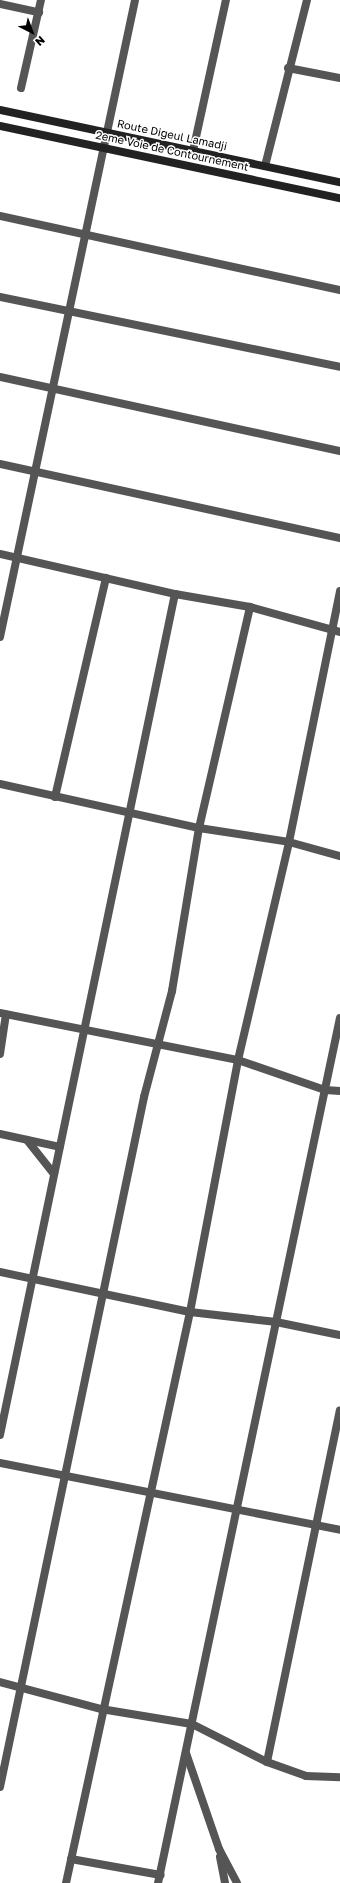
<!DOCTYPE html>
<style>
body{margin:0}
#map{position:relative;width:340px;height:1883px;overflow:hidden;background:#fff;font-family:"Golos Text",sans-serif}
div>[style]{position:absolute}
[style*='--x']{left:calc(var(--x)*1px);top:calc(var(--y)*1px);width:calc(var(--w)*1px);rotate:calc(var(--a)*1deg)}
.street>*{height:8px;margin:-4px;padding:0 4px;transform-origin:4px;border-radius:4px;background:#555}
.secondary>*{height:8px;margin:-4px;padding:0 4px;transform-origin:4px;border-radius:4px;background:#222}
span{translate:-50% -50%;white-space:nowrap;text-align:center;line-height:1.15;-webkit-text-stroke:3px #fff;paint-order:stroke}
.street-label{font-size:11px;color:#000}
.north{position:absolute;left:12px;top:12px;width:40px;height:40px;-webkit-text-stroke:3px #fff;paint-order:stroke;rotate:138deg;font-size:11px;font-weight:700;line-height:16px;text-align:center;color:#000}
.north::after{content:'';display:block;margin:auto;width:14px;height:18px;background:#000;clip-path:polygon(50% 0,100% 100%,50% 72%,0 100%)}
</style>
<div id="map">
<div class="street">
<i style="--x:0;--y:4;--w:40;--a:12"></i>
<i style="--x:288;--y:68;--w:53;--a:10.9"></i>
<i style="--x:21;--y:88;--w:90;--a:-77.2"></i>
<i style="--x:193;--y:151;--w:155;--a:-77.7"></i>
<i style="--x:265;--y:166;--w:171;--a:-75.8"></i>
<i style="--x:0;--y:216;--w:348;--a:12.3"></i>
<i style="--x:0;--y:297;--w:347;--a:11.6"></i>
<i style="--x:0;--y:377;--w:348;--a:12.3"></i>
<i style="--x:0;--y:464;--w:348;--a:12.3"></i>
<i style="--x:0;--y:554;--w:180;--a:12.9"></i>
<i style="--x:175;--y:594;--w:76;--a:9.8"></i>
<i style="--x:250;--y:607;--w:93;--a:15.5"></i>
<i style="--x:0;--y:637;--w:651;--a:-78.03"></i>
<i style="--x:0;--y:784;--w:204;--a:12.5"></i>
<i style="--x:199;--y:828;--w:91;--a:8.8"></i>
<i style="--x:289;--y:842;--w:53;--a:15.4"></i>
<i style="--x:55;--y:797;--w:225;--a:-76.9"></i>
<i style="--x:0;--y:1013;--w:243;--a:11.2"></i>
<i style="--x:238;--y:1060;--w:92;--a:19"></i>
<i style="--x:325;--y:1090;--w:15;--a:4"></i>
<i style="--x:0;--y:1054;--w:40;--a:-81.5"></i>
<i style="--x:0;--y:1134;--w:61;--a:12.2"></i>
<i style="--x:27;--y:1140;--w:43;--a:51.5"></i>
<i style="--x:0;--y:1272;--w:194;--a:11.9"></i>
<i style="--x:190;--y:1312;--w:87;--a:6.6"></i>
<i style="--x:276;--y:1322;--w:65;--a:11.5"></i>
<i style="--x:0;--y:1435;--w:859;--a:-78.25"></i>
<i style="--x:0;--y:1463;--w:347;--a:11.1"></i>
<i style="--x:0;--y:1682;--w:105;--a:15"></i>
<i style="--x:101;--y:1709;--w:92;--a:9.4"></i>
<i style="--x:192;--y:1724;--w:84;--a:26.9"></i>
<i style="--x:267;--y:1762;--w:41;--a:19.7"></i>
<i style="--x:306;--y:1776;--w:34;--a:2"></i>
<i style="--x:186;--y:1753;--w:102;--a:71"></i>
<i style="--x:219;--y:1849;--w:38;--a:62"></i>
<i style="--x:267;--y:1762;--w:359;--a:-78.3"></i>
<i style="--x:0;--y:1787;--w:705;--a:-78.21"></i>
<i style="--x:144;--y:1097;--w:110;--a:-75.2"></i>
<i style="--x:172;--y:991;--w:165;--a:-80.6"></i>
<i style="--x:199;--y:828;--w:227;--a:-77"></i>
<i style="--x:220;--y:1857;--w:26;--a:79"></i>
<i style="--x:71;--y:1859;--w:91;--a:10.1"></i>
<i style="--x:66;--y:1883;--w:584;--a:-77.75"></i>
<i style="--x:190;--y:1312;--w:257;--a:-79.2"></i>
<i style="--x:238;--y:1060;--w:224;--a:-76.8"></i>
<i style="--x:289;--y:842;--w:256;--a:-78.5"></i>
<i style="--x:158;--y:1883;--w:884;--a:-78.12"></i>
</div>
<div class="secondary">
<i style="--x:0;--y:110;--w:348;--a:12"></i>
<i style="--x:0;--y:126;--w:348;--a:12"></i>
</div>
<div class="street-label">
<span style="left:172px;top:135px;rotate:12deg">Route Digeul Lamadji</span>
<span style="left:172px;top:151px;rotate:12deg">2eme Voie de Contournement</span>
</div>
<div class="north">N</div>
</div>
